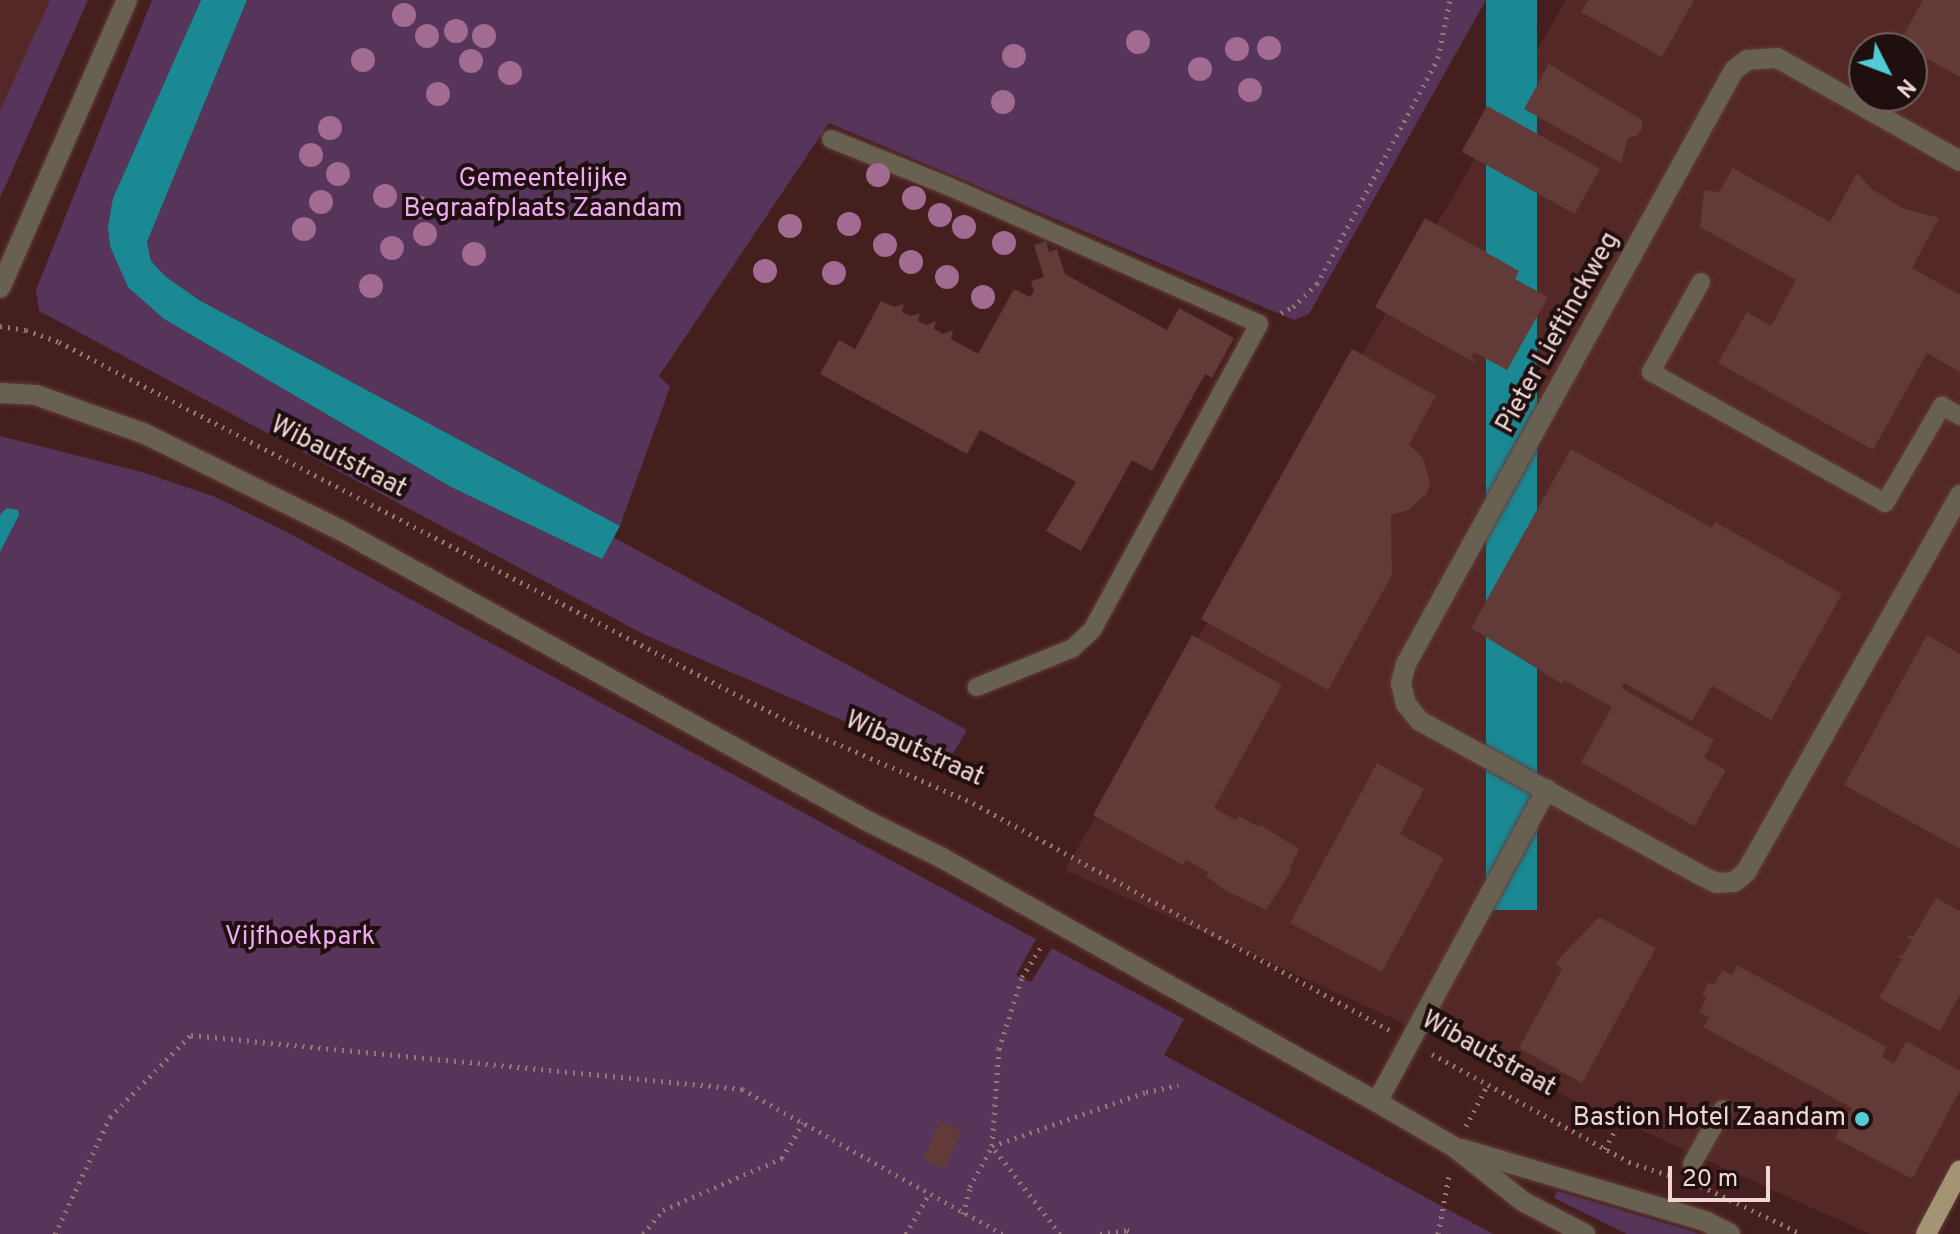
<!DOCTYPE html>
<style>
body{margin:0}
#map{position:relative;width:1960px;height:1234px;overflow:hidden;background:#441f1d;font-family:Overpass,sans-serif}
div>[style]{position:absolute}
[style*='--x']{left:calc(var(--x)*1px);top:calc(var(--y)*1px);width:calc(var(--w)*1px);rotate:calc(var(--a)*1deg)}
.built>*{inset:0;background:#532826}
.green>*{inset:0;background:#57345a}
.water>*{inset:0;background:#1a8993;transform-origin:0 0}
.building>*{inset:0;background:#623a37;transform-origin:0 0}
.path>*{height:5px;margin-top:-2.5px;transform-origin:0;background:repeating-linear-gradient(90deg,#977775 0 2px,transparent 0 8px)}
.roads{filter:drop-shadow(0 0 2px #603c3a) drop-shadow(0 0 2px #603c3a)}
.service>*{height:18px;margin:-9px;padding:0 9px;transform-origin:9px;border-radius:9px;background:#686051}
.minor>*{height:20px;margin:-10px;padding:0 10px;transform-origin:10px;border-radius:10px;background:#686051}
.tertiary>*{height:20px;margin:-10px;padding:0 10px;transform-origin:10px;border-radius:10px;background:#686051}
.primary>*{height:20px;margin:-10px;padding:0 10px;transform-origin:10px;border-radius:10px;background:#a49474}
.trees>*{width:24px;height:24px;margin:-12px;border-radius:50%;background:#a26b92}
.dots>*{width:22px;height:22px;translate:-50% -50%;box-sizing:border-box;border:4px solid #1f0f0e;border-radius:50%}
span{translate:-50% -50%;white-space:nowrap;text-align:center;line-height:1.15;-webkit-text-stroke:8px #1f0f0e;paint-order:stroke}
.park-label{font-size:26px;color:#eeaaf2}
.street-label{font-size:26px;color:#f0d6d4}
.poi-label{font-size:26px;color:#f0d6d4}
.right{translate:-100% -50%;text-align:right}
.north{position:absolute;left:1848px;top:32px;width:80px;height:80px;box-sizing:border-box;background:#1f0f0e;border:2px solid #735f5d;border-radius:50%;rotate:132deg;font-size:22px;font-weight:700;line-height:32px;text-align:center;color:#f0d6d4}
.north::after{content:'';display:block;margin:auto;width:28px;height:36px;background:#52cbd7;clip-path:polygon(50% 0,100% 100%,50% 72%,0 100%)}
.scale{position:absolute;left:1668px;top:1166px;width:102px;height:36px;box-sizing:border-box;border:4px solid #f0d6d4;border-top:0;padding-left:10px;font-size:24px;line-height:28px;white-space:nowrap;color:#f0d6d4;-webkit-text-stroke:6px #1f0f0e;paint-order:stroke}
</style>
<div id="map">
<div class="built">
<i style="clip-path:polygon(0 0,66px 0,0 149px)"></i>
<i style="clip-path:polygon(evenodd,1566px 0,1960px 0,1960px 1182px,1935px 1234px,1870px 1234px,1065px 870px,1566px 0,1864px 48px,1912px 48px,1912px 96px,1864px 96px,1864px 48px)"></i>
</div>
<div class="green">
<i style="clip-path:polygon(50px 0,88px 0,0 198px,0 111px)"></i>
<i style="clip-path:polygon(152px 0,201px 0,113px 198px,164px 319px,451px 487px,602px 558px,613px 537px,967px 730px,946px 765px,645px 635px,39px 311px,36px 290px)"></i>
<i style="clip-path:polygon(247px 0,1486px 0,1309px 314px,1294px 320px,829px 123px,659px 376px,670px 387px,620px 526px,199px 300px,165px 276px,151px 261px,147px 242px)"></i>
<i style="clip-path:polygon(0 436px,142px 472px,213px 496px,285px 531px,1036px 939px,1016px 975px,1031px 982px,1052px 948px,1184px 1019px,1164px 1055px,1493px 1234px,0 1234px)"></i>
<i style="clip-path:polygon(1557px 1191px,1694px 1232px,1698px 1234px,1627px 1234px,1554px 1198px)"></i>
</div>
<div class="water">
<i style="clip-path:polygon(201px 0,247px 0,147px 242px,151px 261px,165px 276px,199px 300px,620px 526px,602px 559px,451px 487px,164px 319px,128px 287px,110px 246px,108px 227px,113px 198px)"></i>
<i style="left:1486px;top:0;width:51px;height:910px"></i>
<i style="clip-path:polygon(7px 508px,18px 510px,19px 515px,0 552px,0 515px)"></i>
</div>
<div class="building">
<i style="clip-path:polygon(1588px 0,1694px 0,1662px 57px,1581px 12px)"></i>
<i style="clip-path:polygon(1923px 0,1960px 0,1960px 77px,1899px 43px)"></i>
<i style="clip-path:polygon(1549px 64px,1642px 120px,1642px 129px,1636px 136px,1628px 138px,1621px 163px,1524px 109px)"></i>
<i style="left:1487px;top:106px;width:129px;height:52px;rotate:29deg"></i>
<i style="clip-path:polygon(1733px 168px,1830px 222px,1857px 173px,1872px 189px,1902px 208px,1939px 218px,1912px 268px,1960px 295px,1960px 372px,1927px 353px,1873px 450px,1718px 363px,1747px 312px,1771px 326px,1796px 280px,1700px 227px,1704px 190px,1719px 192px)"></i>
<i style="clip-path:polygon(1425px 218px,1519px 271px,1515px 279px,1548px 297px,1507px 370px,1474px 352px,1471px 358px,1479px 365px,1375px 307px)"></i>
<i style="clip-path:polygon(1046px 241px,1049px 252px,1057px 249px,1065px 274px,1167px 330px,1179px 308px,1234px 338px,1212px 378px,1205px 374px,1152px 471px,1132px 460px,1081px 551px,1046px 531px,1076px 482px,980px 430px,967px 454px,820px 374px,839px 340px,855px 349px,881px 301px,894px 307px,904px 304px,902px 312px,910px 316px,920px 313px,918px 321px,927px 325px,936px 321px,934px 329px,943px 334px,953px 330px,951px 339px,978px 354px,1014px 289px,1030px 297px,1034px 291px,1031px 281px,1044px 277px,1034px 245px)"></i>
<i style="clip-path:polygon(1352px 349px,1436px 396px,1409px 444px,1423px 458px,1430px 484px,1425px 498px,1423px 496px,1409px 510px,1391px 515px,1392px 575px,1328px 690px,1201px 619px)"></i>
<i style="clip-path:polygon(1571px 449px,1712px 528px,1715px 522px,1842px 594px,1771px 720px,1712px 686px,1692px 721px,1624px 683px,1621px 688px,1714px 740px,1704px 758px,1726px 770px,1694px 826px,1581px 762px,1612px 707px,1564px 680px,1562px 684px,1471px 628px)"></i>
<i style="clip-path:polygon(1192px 635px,1282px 685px,1214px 808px,1236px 820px,1239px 816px,1259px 827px,1261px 825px,1299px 849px,1289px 869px,1291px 871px,1266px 910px,1225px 890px,1206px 876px,1208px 872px,1186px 860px,1183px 865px,1093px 815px)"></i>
<i style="clip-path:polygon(1927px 635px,1960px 654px,1960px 849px,1844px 785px)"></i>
<i style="clip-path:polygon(1377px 763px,1424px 789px,1400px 834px,1444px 858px,1382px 972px,1290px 923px)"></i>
<i style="clip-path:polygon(1936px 898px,1960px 911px,1960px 995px,1940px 1031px,1879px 998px,1902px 959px,1897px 956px,1903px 955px,1912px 940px,1907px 938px,1909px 934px,1913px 937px)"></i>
<i style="clip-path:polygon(1599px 917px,1656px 948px,1582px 1083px,1519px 1048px,1562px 969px,1555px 963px)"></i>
<i style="clip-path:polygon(1737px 965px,1887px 1047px,1882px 1057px,1894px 1064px,1906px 1041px,1960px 1071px,1960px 1091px,1912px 1179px,1835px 1138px,1852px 1108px,1703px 1027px,1709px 1017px,1699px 1012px,1707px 997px,1702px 995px,1709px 982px,1714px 985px,1722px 970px,1732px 975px)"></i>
<i style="left:940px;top:1121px;width:24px;height:42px;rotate:24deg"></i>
</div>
<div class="path">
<i style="--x:1281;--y:313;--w:13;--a:-27"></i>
<i style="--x:1293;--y:307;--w:33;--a:-44"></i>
<i style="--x:1317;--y:284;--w:256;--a:-61.8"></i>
<i style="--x:1438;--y:58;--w:59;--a:-78.3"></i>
<i style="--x:0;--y:326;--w:26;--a:9"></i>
<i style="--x:26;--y:330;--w:35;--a:20"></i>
<i style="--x:59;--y:342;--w:832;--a:27.49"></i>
<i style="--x:797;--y:726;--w:192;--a:23.6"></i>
<i style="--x:973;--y:803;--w:474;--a:28.6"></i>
<i style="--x:1432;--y:1054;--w:225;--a:28.7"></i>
<i style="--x:1629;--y:1162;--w:41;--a:18.4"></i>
<i style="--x:1466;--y:1126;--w:47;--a:-62.4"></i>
<i style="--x:1605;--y:1149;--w:19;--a:-62"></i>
<i style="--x:1701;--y:1186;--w:112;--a:25.4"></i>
<i style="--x:963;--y:1214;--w:28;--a:-75"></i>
<i style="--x:970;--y:1187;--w:47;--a:-61.8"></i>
<i style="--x:992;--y:1146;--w:97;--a:-85.9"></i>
<i style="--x:999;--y:1049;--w:76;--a:-72.3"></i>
<i style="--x:1022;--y:977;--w:40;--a:-58"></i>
<i style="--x:55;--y:1234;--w:129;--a:-64.8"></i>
<i style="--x:110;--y:1117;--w:115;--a:-45.4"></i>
<i style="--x:191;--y:1035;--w:554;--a:5.6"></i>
<i style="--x:742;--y:1089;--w:299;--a:29.1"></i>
<i style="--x:643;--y:1234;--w:31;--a:-50"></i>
<i style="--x:663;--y:1210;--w:130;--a:-23.6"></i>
<i style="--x:782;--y:1158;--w:41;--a:-59"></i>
<i style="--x:906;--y:1234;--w:46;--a:-60.1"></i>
<i style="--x:1060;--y:1234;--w:111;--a:-127.7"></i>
<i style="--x:992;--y:1146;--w:163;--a:-19.3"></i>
<i style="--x:1146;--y:1092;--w:33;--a:-12"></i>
<i style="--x:1100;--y:1234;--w:27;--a:-8"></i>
<i style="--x:1127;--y:1230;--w:8;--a:30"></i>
<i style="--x:1438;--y:1234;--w:59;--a:-79.3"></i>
</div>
<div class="roads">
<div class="service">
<i style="--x:831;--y:139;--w:126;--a:21.9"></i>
<i style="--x:948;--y:186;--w:340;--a:23.9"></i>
<i style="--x:1259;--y:324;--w:349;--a:118.6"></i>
<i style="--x:1092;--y:630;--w:26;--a:137"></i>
<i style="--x:1073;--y:648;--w:104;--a:157.9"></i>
<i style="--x:1701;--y:282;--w:103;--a:119.1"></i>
<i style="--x:1651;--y:372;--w:268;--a:29.2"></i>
<i style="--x:1885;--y:503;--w:113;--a:-59.6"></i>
<i style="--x:1942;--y:406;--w:21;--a:29"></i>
<i style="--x:1692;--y:1164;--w:63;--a:-60.6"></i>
</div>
<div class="minor">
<i style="--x:1960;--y:161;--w:210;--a:-150.6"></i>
<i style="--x:1777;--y:58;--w:30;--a:176"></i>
<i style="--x:1747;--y:60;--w:16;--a:142"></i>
<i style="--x:1734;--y:70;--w:679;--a:118.91"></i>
<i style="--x:1406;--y:664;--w:20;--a:105"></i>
<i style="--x:1401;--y:683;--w:22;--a:77"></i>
<i style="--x:1406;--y:704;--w:22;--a:51"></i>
<i style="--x:1420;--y:721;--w:324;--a:28.8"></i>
<i style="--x:1704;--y:877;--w:14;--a:25"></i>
<i style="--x:1717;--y:883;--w:17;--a:-3"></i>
<i style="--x:1734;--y:882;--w:16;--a:-40"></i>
<i style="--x:1746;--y:872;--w:434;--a:-60.4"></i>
<i style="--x:0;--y:288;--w:315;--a:-66.2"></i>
<i style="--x:1377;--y:1102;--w:356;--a:-61.5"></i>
</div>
<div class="tertiary">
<i style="--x:0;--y:393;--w:36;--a:3"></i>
<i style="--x:36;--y:395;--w:114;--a:19.6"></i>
<i style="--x:143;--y:433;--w:224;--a:26.2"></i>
<i style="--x:344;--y:532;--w:602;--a:28.91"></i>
<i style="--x:871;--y:823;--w:79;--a:26.2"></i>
<i style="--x:942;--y:858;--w:499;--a:29.3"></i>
<i style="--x:1377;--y:1102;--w:89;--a:30.3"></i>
<i style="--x:1454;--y:1147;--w:89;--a:38.2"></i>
<i style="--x:1524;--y:1202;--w:69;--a:27.7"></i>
<i style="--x:1462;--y:1149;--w:253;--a:16.5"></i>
<i style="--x:1705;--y:1221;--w:28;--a:27"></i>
</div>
<div class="primary">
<i style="--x:1926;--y:1234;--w:72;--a:-62"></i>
</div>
</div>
<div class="trees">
<i style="left:404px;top:15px"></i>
<i style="left:456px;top:31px"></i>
<i style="left:427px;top:36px"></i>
<i style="left:484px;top:36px"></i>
<i style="left:1138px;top:42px"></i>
<i style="left:1269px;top:48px"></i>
<i style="left:1237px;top:49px"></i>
<i style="left:1014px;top:56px"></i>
<i style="left:363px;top:60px"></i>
<i style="left:471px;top:61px"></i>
<i style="left:1200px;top:69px"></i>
<i style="left:510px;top:73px"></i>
<i style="left:1250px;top:90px"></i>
<i style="left:438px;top:94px"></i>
<i style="left:1003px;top:102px"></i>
<i style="left:330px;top:128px"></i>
<i style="left:311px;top:155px"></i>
<i style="left:338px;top:174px"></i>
<i style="left:878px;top:175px"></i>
<i style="left:385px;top:196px"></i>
<i style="left:914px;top:198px"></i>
<i style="left:321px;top:202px"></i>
<i style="left:417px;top:207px"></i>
<i style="left:940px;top:215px"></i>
<i style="left:849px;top:224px"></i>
<i style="left:790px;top:226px"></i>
<i style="left:964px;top:227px"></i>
<i style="left:304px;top:229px"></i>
<i style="left:425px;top:234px"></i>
<i style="left:1004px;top:243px"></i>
<i style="left:885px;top:245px"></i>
<i style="left:392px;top:248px"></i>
<i style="left:474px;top:254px"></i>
<i style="left:911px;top:262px"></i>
<i style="left:765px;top:271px"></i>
<i style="left:834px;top:273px"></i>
<i style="left:947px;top:277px"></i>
<i style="left:371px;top:286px"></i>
<i style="left:983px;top:297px"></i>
</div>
<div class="dots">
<i style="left:1862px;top:1119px;background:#52cbd7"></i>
</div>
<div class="park-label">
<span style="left:543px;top:195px">Gemeentelijke<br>Begraafplaats Zaandam</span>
<span style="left:300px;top:938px">Vijfhoekpark</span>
</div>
<div class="street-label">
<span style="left:1559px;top:333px;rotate:-61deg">Pieter Lieftinckweg</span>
<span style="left:338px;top:458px;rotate:27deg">Wibautstraat</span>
<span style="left:914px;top:750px;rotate:24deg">Wibautstraat</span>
<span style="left:1488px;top:1055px;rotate:29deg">Wibautstraat</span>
</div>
<div class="poi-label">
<span class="right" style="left:1846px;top:1119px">Bastion Hotel Zaandam</span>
</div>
<div class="north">N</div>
<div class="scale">20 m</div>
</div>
